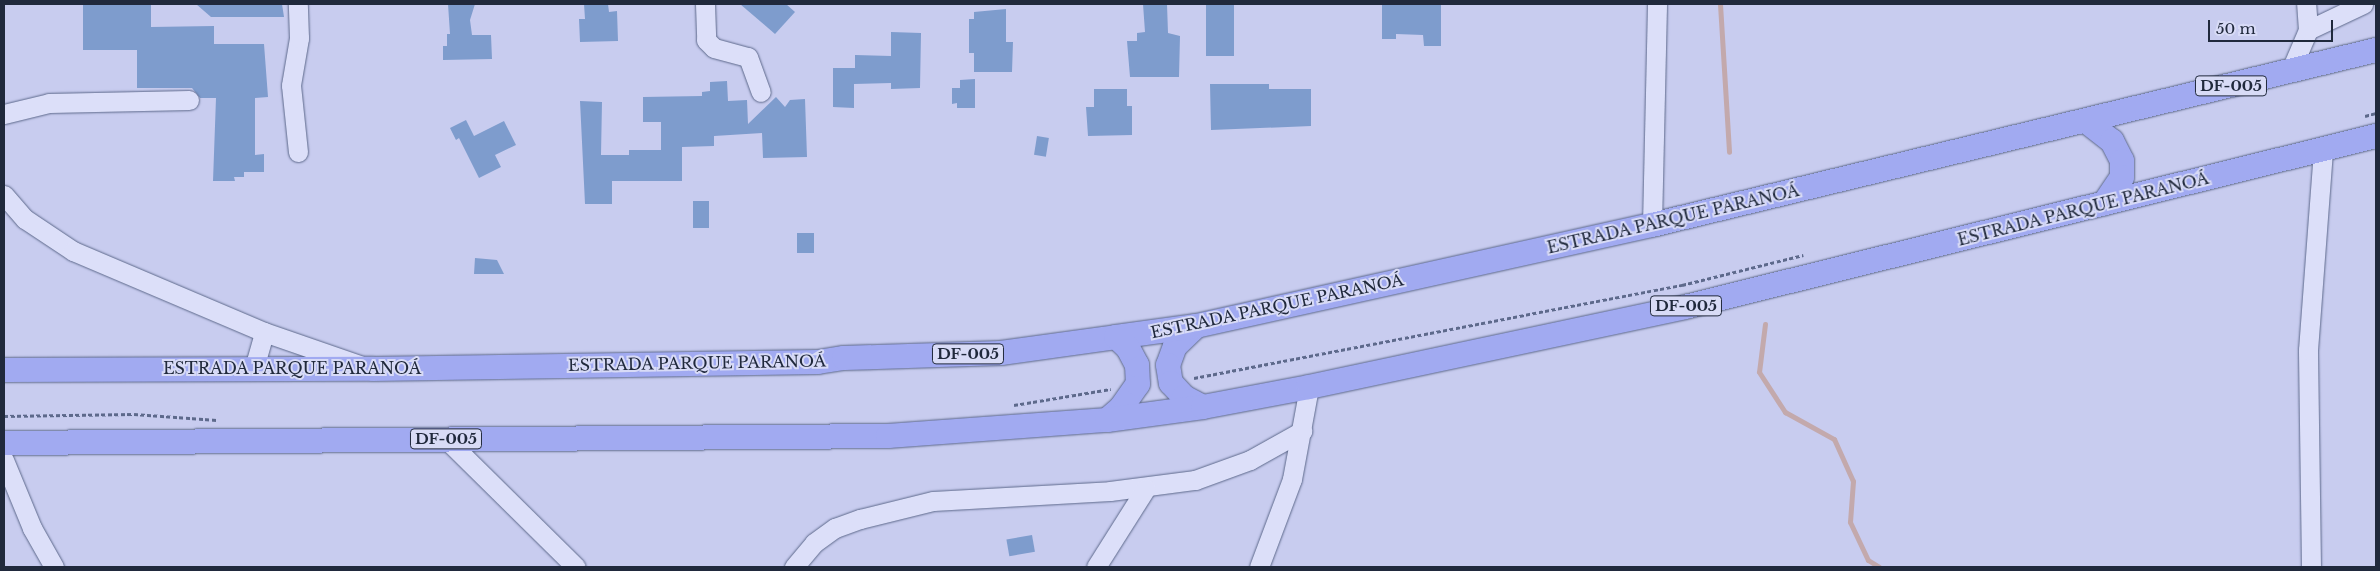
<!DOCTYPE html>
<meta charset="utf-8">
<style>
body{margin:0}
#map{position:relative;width:2380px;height:571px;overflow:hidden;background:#c8ccef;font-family:"Libre Baskerville",serif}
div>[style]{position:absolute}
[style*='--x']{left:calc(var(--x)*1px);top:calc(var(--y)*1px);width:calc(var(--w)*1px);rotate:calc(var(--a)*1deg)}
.stream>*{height:5px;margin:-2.5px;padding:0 2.5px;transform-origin:2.5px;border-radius:2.5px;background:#c3a9ac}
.building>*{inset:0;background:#7e9ccd;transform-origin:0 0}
.path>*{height:3px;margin-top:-1.5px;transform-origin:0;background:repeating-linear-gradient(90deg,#5d698b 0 4px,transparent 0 6.5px)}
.roads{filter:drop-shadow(0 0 1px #5d698b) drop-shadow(0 0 1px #5d698b)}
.minor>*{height:19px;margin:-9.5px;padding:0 9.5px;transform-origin:9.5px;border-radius:9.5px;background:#dcdff9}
.major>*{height:24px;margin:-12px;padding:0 12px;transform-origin:12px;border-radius:12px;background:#a1aaf1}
span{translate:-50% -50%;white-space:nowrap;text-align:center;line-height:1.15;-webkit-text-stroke:4px #d8dbf6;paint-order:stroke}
.shield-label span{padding:1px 4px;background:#d8dbf6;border:1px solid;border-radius:4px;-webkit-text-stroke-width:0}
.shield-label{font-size:15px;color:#20293c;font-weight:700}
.street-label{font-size:16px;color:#20293c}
.frame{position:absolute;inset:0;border:5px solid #20293c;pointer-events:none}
.scale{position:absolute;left:2208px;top:20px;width:125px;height:22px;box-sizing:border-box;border:2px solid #20293c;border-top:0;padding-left:6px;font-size:15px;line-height:18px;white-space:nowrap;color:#20293c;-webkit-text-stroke:4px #d8dbf6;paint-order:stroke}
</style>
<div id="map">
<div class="stream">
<i style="--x:1720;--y:4;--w:148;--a:86.5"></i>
<i style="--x:1765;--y:324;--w:48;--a:97.1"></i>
<i style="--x:1759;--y:372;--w:48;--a:57"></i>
<i style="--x:1785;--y:412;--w:56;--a:28.9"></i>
<i style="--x:1834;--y:439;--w:46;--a:65.7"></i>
<i style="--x:1853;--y:481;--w:41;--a:94.2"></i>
<i style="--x:1850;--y:522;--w:42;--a:64.7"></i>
<i style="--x:1868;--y:560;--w:13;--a:32"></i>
</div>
<div class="building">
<i style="clip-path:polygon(83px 4px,151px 4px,151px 27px,214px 26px,214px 44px,264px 44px,268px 97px,255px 98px,255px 155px,264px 154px,264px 172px,244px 172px,244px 177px,234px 177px,235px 181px,213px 181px,216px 98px,200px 98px,192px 88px,137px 88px,137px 50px,83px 50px)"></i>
<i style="clip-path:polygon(196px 4px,282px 4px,284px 17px,211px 17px)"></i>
<i style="clip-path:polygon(448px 4px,475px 4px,470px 20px,472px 35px,491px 35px,492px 59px,443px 60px,443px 46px,447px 46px,447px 34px,450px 34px)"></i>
<i style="clip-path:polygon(584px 4px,608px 4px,609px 12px,617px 11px,618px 41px,580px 42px,579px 19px,585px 19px)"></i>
<i style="clip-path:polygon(740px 4px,786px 4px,795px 12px,775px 34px)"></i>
<i style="clip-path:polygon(1143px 4px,1167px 4px,1168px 33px,1180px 36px,1179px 77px,1130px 77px,1127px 41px,1137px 41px,1137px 33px,1145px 32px)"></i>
<i style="left:1206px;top:4px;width:28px;height:52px"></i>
<i style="clip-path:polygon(1382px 4px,1441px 4px,1441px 46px,1424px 46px,1423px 35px,1396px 34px,1396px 39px,1382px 39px)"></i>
<i style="clip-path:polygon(1006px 9px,1006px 42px,1013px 42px,1012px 72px,974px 72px,974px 53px,969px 53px,969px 19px,974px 19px,974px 12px)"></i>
<i style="clip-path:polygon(891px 32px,921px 33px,920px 88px,891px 89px,891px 83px,854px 84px,854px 108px,833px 107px,833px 68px,855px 68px,855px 55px,891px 56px)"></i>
<i style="clip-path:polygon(975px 79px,975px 108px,957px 108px,957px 103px,952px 104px,952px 88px,960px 88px,960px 80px)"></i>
<i style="clip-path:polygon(727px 81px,728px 101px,747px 100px,748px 124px,776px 97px,785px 107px,790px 100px,805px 99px,807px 157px,763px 158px,762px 133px,714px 136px,714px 146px,682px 147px,682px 181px,612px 181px,612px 204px,585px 204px,580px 101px,602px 102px,601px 155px,629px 155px,629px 150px,661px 150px,661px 122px,643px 122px,643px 97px,702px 96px,702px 92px,710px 91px,710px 82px)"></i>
<i style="clip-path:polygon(1210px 84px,1269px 84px,1269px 89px,1311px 89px,1311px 126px,1211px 130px)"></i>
<i style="clip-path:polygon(1094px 89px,1127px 89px,1127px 106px,1132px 106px,1132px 135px,1088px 136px,1086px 107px,1094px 107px)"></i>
<i style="clip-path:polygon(466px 120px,474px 136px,504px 121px,516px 145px,495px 155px,501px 167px,479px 178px,459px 138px,456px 140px,450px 128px)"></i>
<i style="left:1037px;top:136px;width:12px;height:19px;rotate:9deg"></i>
<i style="left:693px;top:201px;width:16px;height:27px"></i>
<i style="left:797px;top:233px;width:17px;height:20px"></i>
<i style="clip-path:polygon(475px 258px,497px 260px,504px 274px,474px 274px)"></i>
<i style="left:1032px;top:535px;width:17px;height:26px;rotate:80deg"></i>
</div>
<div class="path">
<i style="--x:2365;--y:116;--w:11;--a:-15"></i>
<i style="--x:1194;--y:378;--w:497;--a:-10.8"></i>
<i style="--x:1682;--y:285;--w:125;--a:-13.9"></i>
<i style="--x:1014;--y:405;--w:98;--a:-9.4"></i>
<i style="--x:4;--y:416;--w:130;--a:-0.9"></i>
<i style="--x:134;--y:414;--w:83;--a:4.1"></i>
</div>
<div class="roads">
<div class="minor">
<i style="--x:705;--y:4;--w:36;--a:88"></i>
<i style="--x:706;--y:40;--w:11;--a:45"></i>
<i style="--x:714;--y:48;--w:35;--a:15"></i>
<i style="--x:748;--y:57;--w:37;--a:70"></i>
<i style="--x:2308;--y:30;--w:61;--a:-25.3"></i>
<i style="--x:2290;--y:72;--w:46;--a:-66.8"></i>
<i style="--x:2308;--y:30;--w:26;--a:-94"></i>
<i style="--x:4;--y:114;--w:46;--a:-13.7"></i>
<i style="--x:49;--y:103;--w:140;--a:-1.2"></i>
<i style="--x:298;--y:152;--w:67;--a:-96"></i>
<i style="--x:291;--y:85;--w:48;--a:-80.3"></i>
<i style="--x:299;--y:38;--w:34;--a:-92"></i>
<i style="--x:4;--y:195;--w:32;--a:49"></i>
<i style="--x:25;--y:219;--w:58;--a:33.7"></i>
<i style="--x:73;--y:251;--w:207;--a:23"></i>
<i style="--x:264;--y:332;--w:104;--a:19.1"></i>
<i style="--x:1652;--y:225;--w:221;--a:-88.7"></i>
<i style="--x:254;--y:368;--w:37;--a:-74"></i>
<i style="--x:446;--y:439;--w:182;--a:44.6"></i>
<i style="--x:4;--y:460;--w:74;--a:67.6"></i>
<i style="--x:32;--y:528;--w:45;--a:60.6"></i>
<i style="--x:794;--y:567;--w:31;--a:-50"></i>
<i style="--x:814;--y:543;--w:26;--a:-36"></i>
<i style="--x:835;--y:528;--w:27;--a:-20"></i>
<i style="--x:860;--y:519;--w:75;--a:-13.9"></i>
<i style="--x:933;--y:501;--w:177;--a:-3.2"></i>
<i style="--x:1110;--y:491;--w:86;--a:-7.4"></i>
<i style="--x:1195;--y:480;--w:59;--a:-20"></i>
<i style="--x:1250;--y:460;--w:60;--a:-29.1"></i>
<i style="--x:1096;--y:567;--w:93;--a:-57.7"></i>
<i style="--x:1259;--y:567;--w:94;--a:-69.4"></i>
<i style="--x:1292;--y:479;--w:94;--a:-79.5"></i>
<i style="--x:2311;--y:567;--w:217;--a:-90.8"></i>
<i style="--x:2308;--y:350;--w:201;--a:-85.7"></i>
</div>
<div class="major">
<i style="--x:2086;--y:121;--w:33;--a:38"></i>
<i style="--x:2112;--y:141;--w:22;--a:63"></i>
<i style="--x:2122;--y:161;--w:16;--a:90"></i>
<i style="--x:2122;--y:177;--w:32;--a:124"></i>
<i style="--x:1196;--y:326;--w:29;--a:136"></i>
<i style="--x:1175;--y:346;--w:20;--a:110"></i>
<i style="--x:1168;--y:365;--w:18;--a:81"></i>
<i style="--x:1171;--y:383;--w:19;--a:47"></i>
<i style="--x:1184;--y:397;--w:21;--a:28"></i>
<i style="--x:4;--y:370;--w:369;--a:-0.2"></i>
<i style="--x:373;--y:369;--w:445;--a:-0.9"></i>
<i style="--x:818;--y:362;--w:26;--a:-9"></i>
<i style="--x:844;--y:358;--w:157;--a:-1.8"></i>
<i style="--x:1001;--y:353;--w:116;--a:-7.9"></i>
<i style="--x:1116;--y:337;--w:81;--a:-7.8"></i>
<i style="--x:1196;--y:326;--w:467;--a:-12.5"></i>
<i style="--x:1652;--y:225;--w:745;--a:-13.59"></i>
<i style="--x:1107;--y:420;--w:18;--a:-41"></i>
<i style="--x:1121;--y:408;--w:29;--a:-55"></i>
<i style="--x:1138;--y:384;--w:19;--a:-93"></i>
<i style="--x:1137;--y:365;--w:19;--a:-118"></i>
<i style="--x:1128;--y:348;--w:16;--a:-137"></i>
<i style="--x:4;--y:443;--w:884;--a:-0.45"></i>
<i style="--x:888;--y:436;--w:220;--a:-4.2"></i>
<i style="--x:1107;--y:420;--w:97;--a:-7.7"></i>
<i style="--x:1203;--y:407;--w:108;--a:-10.7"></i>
<i style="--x:1309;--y:387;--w:384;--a:-12"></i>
<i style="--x:1685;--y:307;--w:712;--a:-13.9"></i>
</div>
</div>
<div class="shield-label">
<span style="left:2231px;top:86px">DF-005</span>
<span style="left:1686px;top:306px">DF-005</span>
<span style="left:968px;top:354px">DF-005</span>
<span style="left:446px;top:439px">DF-005</span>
</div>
<div class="street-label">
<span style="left:2083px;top:209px;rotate:-14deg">ESTRADA PARQUE PARANOÁ</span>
<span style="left:1673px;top:219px;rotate:-13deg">ESTRADA PARQUE PARANOÁ</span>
<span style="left:1277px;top:306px;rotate:-12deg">ESTRADA PARQUE PARANOÁ</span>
<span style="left:697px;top:363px;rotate:-1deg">ESTRADA PARQUE PARANOÁ</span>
<span style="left:292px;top:368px">ESTRADA PARQUE PARANOÁ</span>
</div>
<div class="frame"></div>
<div class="scale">50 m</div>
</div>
